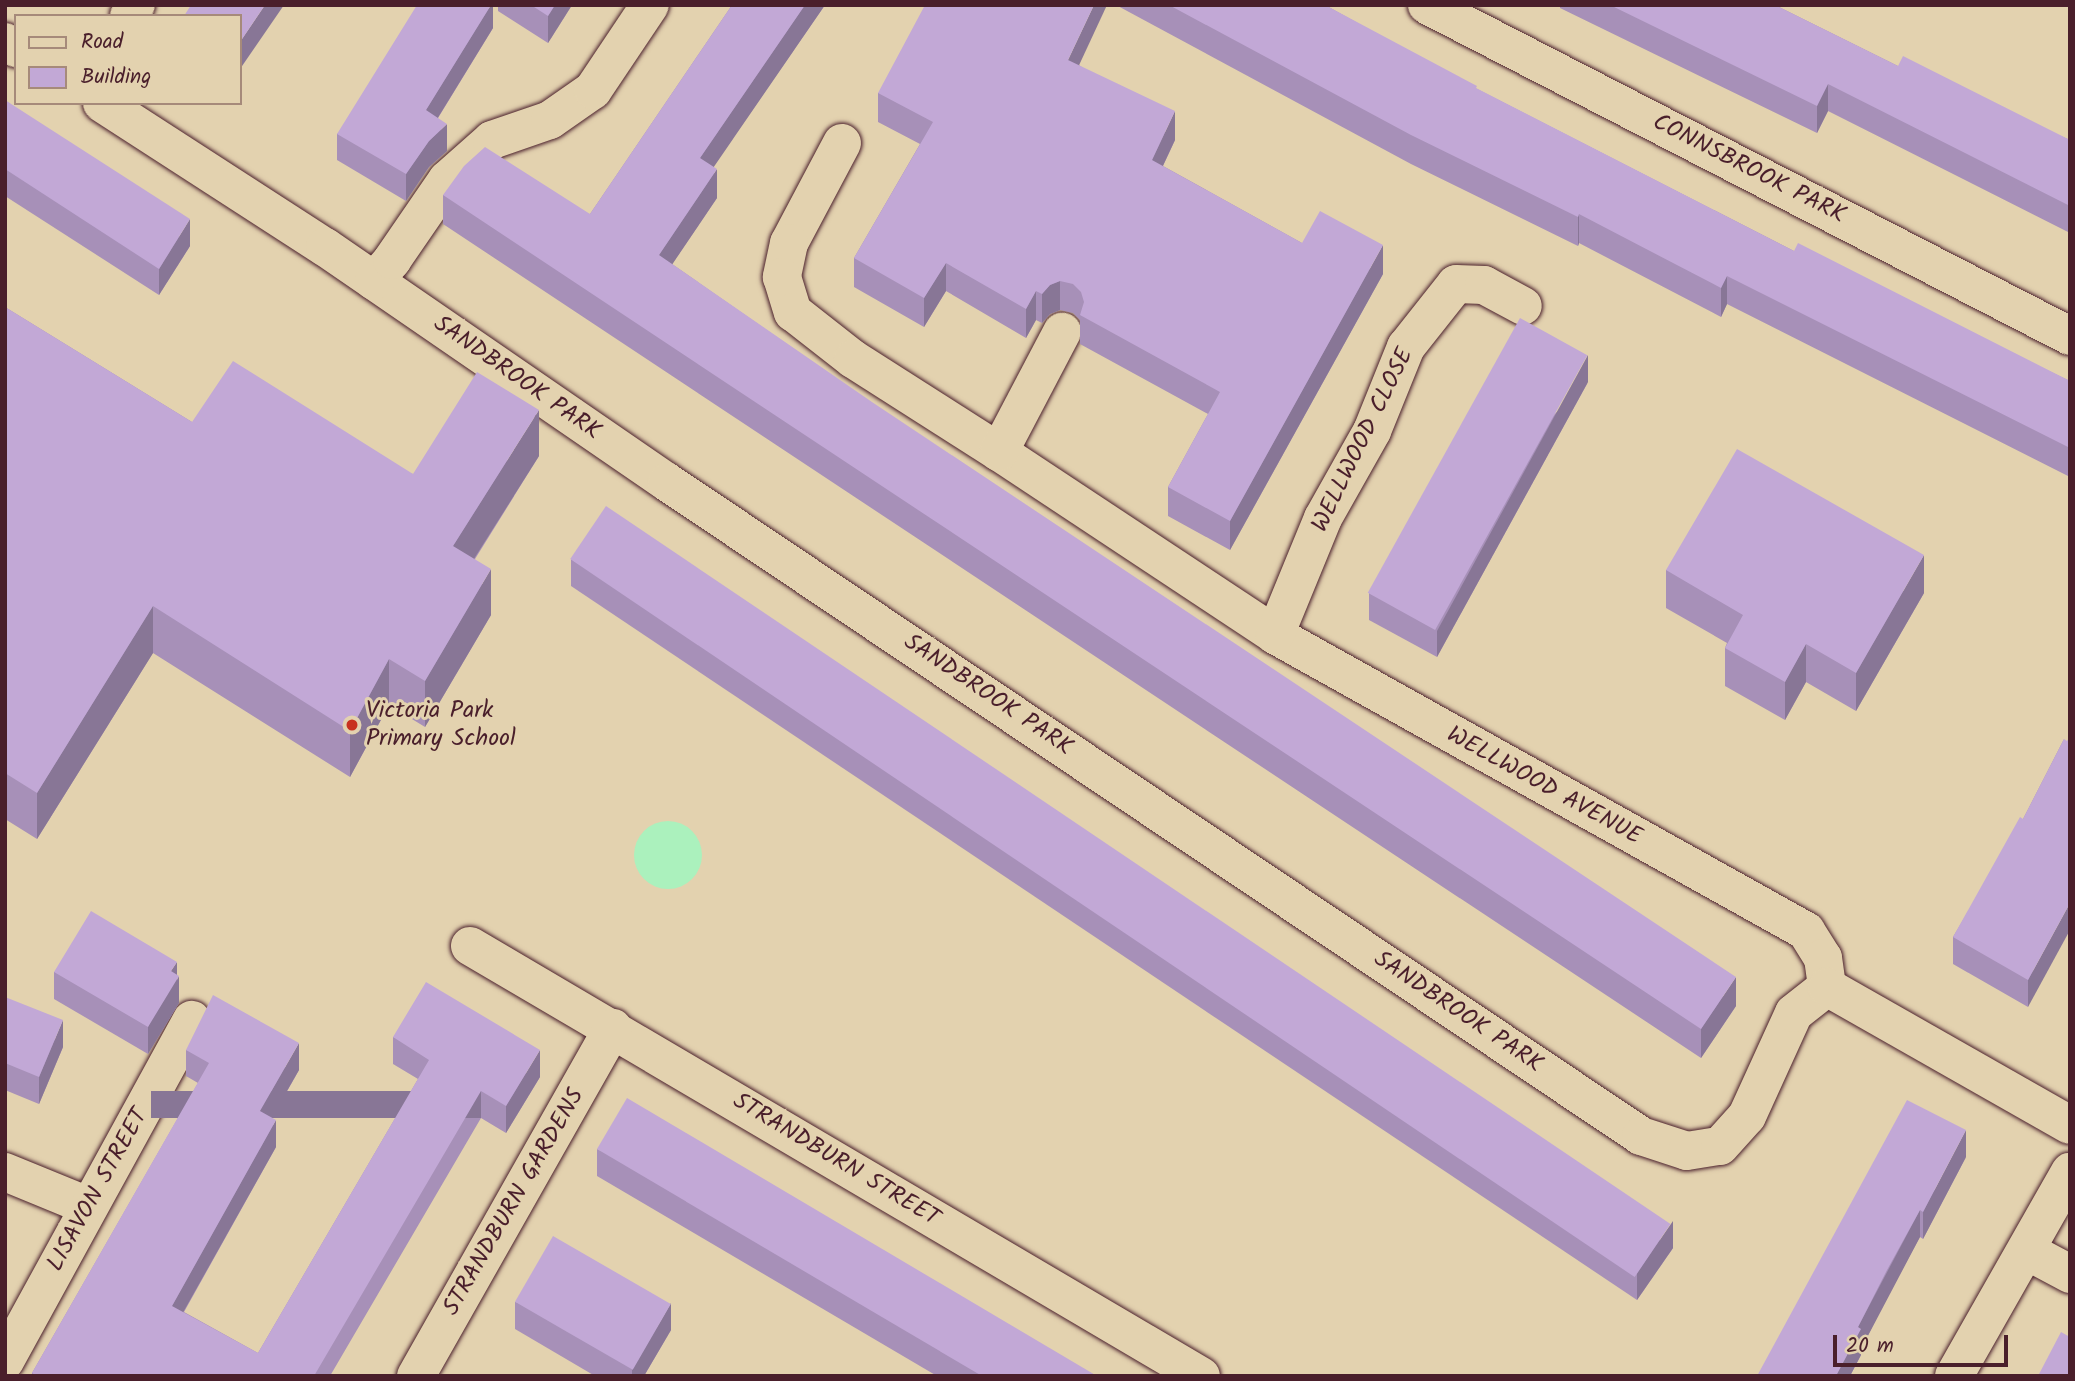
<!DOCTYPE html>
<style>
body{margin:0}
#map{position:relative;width:2075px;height:1381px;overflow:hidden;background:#e3d2af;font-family:Kalam,sans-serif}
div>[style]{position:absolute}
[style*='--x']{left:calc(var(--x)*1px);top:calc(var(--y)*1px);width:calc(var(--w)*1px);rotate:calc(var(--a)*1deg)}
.green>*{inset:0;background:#abf1bd}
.round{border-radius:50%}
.roads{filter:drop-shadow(0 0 2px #4a1f2b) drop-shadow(0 0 2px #4a1f2b)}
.street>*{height:38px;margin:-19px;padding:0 19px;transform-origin:19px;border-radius:19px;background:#e3d2af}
.wall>*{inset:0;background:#a790b8}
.shaded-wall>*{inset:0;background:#887696;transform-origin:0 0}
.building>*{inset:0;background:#c2a8d6;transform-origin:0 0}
.dots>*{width:19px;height:19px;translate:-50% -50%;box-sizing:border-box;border:4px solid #e3d2af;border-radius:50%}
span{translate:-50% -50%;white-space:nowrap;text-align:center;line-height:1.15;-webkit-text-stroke:6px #e3d2af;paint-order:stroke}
.street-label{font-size:24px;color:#4a1f2b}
.poi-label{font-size:24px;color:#4a1f2b}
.left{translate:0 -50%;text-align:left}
.frame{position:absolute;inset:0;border:7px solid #4a1f2b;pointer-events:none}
.legend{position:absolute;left:14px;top:14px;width:228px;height:91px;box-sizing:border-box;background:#e3d2af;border:2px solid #a68a7a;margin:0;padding:9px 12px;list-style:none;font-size:21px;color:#4a1f2b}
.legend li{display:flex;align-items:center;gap:14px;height:35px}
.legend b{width:35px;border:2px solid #a68a7a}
.scale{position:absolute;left:1833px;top:1335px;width:175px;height:32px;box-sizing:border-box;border:4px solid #4a1f2b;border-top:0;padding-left:9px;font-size:21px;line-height:24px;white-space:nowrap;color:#4a1f2b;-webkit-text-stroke:5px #e3d2af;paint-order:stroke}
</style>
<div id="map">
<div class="green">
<i class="round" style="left:634px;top:821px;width:68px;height:68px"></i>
</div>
<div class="roads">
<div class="street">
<i style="--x:1427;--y:5;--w:723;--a:27.24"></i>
<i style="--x:129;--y:16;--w:13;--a:-58"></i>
<i style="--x:5;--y:42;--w:13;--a:29"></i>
<i style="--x:102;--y:103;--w:265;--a:32.9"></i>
<i style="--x:325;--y:247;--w:415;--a:34.5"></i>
<i style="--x:667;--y:482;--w:1173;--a:33.88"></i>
<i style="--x:1641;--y:1136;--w:48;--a:18.1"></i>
<i style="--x:1687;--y:1151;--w:33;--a:-9"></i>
<i style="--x:1720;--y:1146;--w:40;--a:-48"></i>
<i style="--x:1747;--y:1116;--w:113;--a:-65.5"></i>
<i style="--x:1794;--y:1013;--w:42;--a:-38.2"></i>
<i style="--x:842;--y:143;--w:113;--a:117.9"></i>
<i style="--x:789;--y:243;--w:35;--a:102"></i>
<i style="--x:782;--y:277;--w:37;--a:73"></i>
<i style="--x:793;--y:312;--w:76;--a:38.1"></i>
<i style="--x:853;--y:359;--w:173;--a:32.5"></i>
<i style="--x:999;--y:452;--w:331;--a:33.5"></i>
<i style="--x:1275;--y:635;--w:608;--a:29.14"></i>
<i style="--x:1806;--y:931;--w:32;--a:58"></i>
<i style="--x:1823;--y:958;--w:29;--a:82"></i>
<i style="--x:374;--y:281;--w:28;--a:-49"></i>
<i style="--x:392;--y:260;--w:97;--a:-55.5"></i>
<i style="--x:447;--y:180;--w:60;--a:-41.6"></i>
<i style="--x:492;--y:140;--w:61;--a:-19"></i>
<i style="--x:550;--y:120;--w:52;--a:-34.9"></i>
<i style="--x:593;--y:90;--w:102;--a:-56.2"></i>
<i style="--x:999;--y:452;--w:136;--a:-62.3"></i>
<i style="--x:1275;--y:635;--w:126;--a:-67.7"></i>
<i style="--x:1323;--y:518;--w:100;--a:-60.6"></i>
<i style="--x:1372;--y:431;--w:91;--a:-68"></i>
<i style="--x:1406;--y:347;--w:80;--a:-51.6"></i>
<i style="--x:1456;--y:284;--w:28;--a:2"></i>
<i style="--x:1484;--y:285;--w:44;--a:28.3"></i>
<i style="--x:470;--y:946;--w:848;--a:30.47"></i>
<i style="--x:1827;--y:987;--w:279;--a:29.6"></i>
<i style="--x:5;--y:1172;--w:90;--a:22.3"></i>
<i style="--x:2027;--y:1251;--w:49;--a:28.1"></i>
<i style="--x:5;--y:1361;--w:389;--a:-61.3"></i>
<i style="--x:416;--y:1376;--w:400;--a:-60.5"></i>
<i style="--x:1954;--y:1376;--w:235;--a:-60.4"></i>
</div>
</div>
<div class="wall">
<i style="clip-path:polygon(493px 5px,493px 28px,438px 118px,447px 151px,429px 167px,406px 201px,337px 160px,337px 134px)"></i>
<i style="clip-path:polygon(498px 5px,572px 5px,548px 43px,498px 11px)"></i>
<i style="clip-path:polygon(732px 5px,825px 5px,713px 167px,717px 198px,672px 264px,1736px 1006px,1701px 1058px,443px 224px,443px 195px,590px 214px)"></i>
<i style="clip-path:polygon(1116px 5px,1325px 5px,1477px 89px,1794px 251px,2070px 381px,2070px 477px,1727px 304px,1721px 317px,1579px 243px,1578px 246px,1411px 164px)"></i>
<i style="clip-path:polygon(1560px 5px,1775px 5px,1898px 66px,2070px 140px,2070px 233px,1828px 111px,1817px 133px,1560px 8px)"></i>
<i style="clip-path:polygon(1079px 65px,1175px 140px,1163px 166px,1302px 243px,1383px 274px,1230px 550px,1168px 516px,1168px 487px,1208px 414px,1080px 344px,1080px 320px,1073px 313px,1060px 310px,1050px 314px,1042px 323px,1036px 320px,1026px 338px,946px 291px,924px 327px,854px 287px,854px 258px,920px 144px,878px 122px,878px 93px)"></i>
<i style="clip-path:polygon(5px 100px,190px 246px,159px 295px,5px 196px)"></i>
<i style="clip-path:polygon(5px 307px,192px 422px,413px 474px,539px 456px,475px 559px,491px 615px,425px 727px,389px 705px,350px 777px,153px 653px,37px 839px,5px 819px)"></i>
<i style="clip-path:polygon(1588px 382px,1437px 657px,1369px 620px,1369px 593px)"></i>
<i style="clip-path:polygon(571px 559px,1673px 1248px,1637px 1300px,571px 586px)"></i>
<i style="clip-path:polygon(1666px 570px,1924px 593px,1856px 711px,1806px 682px,1785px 720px,1725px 686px,1725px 648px,1727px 643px,1666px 608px)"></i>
<i style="clip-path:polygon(2064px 739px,2028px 1007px,1953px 964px,1953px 937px,2023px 819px)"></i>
<i style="clip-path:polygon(54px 972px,177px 974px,179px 1003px,148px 1054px,54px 999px)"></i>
<i style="clip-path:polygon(5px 997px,63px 1047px,39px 1104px,5px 1090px)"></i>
<i style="clip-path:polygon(393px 1037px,540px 1077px,506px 1133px,481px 1118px,330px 1376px,32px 1376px,32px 1373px,198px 1083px,186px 1076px,186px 1050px,299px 1070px,272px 1118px,276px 1147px,184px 1312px,258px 1353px,418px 1079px,393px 1064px)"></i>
<i style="clip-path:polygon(597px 1149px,1097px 1376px,937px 1376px,597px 1176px)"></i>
<i style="clip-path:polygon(1966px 1157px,1923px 1239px,1920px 1237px,1887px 1297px,1861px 1349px,1861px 1355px,1850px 1376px,1757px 1376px)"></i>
<i style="clip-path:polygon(515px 1302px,671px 1330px,644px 1376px,595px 1376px,515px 1329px)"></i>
</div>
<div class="shaded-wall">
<i style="clip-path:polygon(265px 5px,284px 5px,240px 69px,240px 42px)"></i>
<i style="clip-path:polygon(491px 5px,493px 5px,493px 28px,426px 137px,426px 110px)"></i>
<i style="clip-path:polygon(555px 5px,572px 5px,548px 43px,548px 16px)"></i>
<i style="clip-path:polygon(805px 5px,825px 5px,700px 187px,700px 158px)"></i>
<i style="clip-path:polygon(1094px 5px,1107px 5px,1068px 89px,1068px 60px)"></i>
<i style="clip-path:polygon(1828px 84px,1828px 111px,1817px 133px,1817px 106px)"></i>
<i style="clip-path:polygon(1175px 111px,1175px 140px,1152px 189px,1152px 160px)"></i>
<i style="clip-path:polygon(447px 124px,447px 151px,429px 167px,406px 201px,406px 174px,429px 141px)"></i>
<i style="clip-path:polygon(717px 169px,717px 198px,659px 284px,659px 255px)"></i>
<i style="clip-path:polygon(1579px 214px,1579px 243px,1578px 246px,1578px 217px)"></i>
<i style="clip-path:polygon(190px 219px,190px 246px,159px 295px,159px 269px)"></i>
<i style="clip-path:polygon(1383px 245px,1383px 274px,1230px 550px,1230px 521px)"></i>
<i style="clip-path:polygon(946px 263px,946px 291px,924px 327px,924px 298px)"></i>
<i style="clip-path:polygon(1727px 276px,1727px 304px,1721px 317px,1721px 288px)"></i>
<i style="clip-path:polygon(1060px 281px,1060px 310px,1050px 314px,1042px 323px,1042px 294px,1050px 285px)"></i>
<i style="clip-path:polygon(1036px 291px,1036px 320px,1026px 338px,1026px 309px)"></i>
<i style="clip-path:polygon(1588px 355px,1588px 382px,1437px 657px,1437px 631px)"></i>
<i style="clip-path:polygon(539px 410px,539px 456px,453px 592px,453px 546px)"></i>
<i style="clip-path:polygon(1924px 555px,1924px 593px,1856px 711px,1856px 673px)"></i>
<i style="clip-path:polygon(491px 569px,491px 615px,425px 727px,425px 681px)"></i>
<i style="clip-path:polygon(153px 606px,153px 653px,37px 839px,37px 793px)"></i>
<i style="clip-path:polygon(1806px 644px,1806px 682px,1785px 720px,1785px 682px)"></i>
<i style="clip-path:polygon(389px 659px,389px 705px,350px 777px,350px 731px)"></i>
<i style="clip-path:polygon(2070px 903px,2070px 930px,2028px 1007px,2028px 980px)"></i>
<i style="clip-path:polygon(177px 962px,177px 980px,179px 976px,179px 1003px,148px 1054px,148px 1027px,171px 971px)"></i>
<i style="clip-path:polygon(1736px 977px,1736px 1006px,1701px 1058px,1701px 1029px)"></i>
<i style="clip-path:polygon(63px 1020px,63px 1047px,39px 1104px,39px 1077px)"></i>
<i style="clip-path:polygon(299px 1043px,299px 1070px,260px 1138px,260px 1111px)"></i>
<i style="clip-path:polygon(540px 1050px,540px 1077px,506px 1133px,506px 1106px)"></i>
<i style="left:481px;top:1091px;width:27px;height:330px;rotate:90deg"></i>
<i style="clip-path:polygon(276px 1120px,276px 1147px,172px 1332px,172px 1306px)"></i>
<i style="clip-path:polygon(1966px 1130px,1966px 1157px,1923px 1239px,1923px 1212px)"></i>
<i style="clip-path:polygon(1920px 1210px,1920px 1237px,1861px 1349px,1861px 1355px,1850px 1376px,1836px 1376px,1858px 1327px)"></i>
<i style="clip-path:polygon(1673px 1221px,1673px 1248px,1637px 1300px,1637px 1273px)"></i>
<i style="clip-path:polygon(671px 1303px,671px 1330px,644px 1376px,632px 1376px,632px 1370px)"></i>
</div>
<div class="building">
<i style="clip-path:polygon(191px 5px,265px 5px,240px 42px,240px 16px,184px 16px)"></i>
<i style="clip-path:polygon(417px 5px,491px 5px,426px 110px,447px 124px,429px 141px,406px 174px,337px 134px)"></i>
<i style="clip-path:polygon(531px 5px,555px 5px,548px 16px)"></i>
<i style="clip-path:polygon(732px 5px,805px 5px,700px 158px,717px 169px,659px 255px,872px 402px,1736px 977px,1701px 1029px,443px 195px,464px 166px,485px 147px,590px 214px)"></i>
<i style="clip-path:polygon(925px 5px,1094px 5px,1068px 60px,1175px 111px,1152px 160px,1302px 243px,1320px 211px,1383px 245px,1230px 521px,1168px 487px,1220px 392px,1080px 315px,1084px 302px,1081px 292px,1073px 284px,1060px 281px,1050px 285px,1042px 294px,1036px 291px,1026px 309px,946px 263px,924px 298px,854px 258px,933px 122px,878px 93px)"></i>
<i style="clip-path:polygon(1169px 5px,1325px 5px,1477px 86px,1476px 88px,1794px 251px,1798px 243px,2070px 381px,2070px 448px,1727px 276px,1721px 288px,1579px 214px,1578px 217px,1411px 135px)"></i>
<i style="clip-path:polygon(1610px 5px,1775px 5px,1898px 66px,1903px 56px,2070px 140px,2070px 206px,1828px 84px,1817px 106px)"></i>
<i style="clip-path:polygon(5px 100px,190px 219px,159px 269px,5px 169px)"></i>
<i style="clip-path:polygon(5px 307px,192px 422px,233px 361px,413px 474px,477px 372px,539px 410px,453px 546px,491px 569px,425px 681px,389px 659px,350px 731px,153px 606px,37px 793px,5px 773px,5px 510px,7px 506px,5px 505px)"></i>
<i style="left:1520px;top:318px;width:77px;height:314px;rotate:29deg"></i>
<i style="clip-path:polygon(1737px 449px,1924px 555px,1856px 673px,1806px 644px,1785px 682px,1725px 648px,1743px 615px,1666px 570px)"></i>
<i style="left:606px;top:506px;width:1284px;height:64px;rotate:34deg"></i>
<i style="clip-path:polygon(2070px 736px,2070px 903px,2028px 980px,1953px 937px,2020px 817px,2023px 819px,2064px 739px,2067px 741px)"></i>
<i style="clip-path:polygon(91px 911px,177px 962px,171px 971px,179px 976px,148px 1027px,54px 972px)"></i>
<i style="clip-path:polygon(426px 982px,540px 1050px,506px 1106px,481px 1091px,314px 1376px,37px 1376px,32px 1373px,209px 1063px,186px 1050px,213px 995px,299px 1043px,260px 1111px,276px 1120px,172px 1306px,258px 1353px,429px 1060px,393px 1037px)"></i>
<i style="clip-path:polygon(5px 997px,63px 1020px,39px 1077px,5px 1063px)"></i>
<i style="clip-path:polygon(627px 1098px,1097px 1376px,982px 1376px,597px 1149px)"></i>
<i style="clip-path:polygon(1907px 1100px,1966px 1130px,1923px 1212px,1920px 1210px,1887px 1270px,1858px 1327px,1861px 1329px,1836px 1376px,1757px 1376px)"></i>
<i style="left:553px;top:1236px;width:136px;height:76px;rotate:30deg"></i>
<i style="clip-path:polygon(2061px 1332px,2070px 1337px,2070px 1376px,2038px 1376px)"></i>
</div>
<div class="dots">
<i style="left:352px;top:725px;background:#c8321e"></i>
</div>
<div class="street-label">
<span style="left:1749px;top:169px;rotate:27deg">CONNSBROOK PARK</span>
<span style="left:517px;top:378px;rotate:35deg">SANDBROOK PARK</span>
<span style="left:1363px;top:440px;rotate:-64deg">WELLWOOD CLOSE</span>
<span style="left:988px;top:695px;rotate:34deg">SANDBROOK PARK</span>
<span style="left:1544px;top:786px;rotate:29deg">WELLWOOD AVENUE</span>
<span style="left:1458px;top:1012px;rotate:34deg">SANDBROOK PARK</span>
<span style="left:836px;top:1160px;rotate:31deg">STRANDBURN STREET</span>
<span style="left:98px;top:1190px;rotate:-61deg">LISAVON STREET</span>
<span style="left:514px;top:1202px;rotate:-60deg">STRANDBURN GARDENS</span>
</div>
<div class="poi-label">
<span class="left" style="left:366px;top:725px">Victoria Park<br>Primary School</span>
</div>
<div class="frame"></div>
<ul class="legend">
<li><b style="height:9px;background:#e3d2af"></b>Road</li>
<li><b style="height:19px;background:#c2a8d6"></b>Building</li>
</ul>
<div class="scale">20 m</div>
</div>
